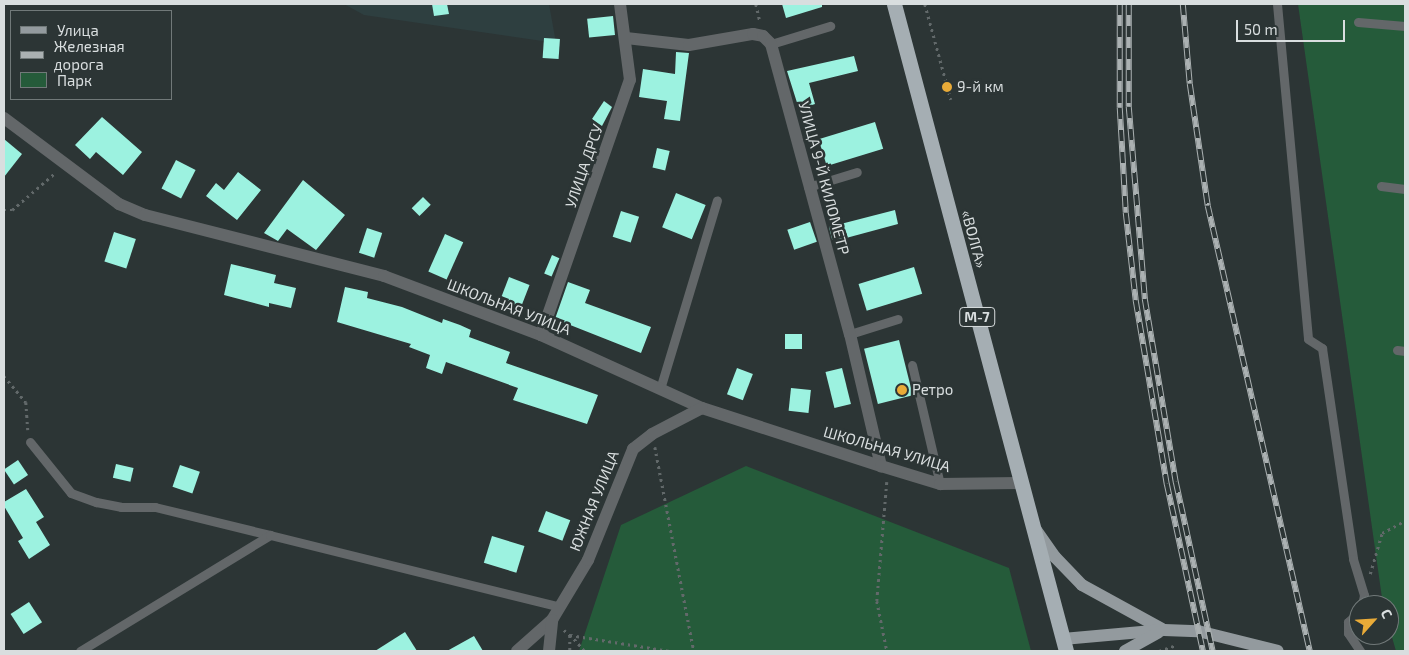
<!DOCTYPE html>
<meta charset="utf-8">
<style>
body{margin:0}
#map{position:relative;width:1409px;height:655px;overflow:hidden;background:#2c3535;font-family:"Exo 2",sans-serif}
div>[style]{position:absolute}
[style*='--x']{left:calc(var(--x)*1px);top:calc(var(--y)*1px);width:calc(var(--w)*1px);rotate:calc(var(--a)*1deg)}
.built>*{inset:0;background:#2e3f40}
.green>*{inset:0;background:#255b3a}
.building>*{inset:0;background:#9cf2e0;transform-origin:0 0}
.path>*{height:2.5px;margin-top:-1.25px;transform-origin:0;background:repeating-linear-gradient(90deg,#62696a 0 2.5px,transparent 0 6.5px)}
.lane>*{height:9px;margin:-4.5px;padding:0 4.5px;transform-origin:4.5px;border-radius:4.5px;background:#636769}
.street>*{height:12px;margin:-6px;padding:0 6px;transform-origin:6px;border-radius:6px;background:#636769}
.primary>*{height:12px;margin:-6px;padding:0 6px;transform-origin:6px;border-radius:6px;background:#939a9e}
.highway>*{height:15px;margin:-7.5px;padding:0 7.5px;transform-origin:7.5px;border-radius:7.5px;background:#a5aeb3}
.rail>*{height:5.5px;margin-top:-2.75px;transform-origin:0;background:repeating-linear-gradient(90deg,#2c3535 0 11px,#abb1b2 0 22px);box-sizing:border-box;border-block:1px solid #abb1b2}
.dots>*{width:14px;height:14px;translate:-50% -50%;box-sizing:border-box;border:2px solid #2c3535;border-radius:50%}
span{translate:-50% -50%;white-space:nowrap;text-align:center;line-height:1.15;-webkit-text-stroke:5px #2c3535;paint-order:stroke}
.shield-label span{padding:1px 4px;background:#2c3535;border:1px solid;border-radius:4px;-webkit-text-stroke-width:0}
.shield-label{font-size:14px;color:#d9dedf;font-weight:700}
.poi-label{font-size:15px;color:#d9dedf}
.left{translate:0 -50%;text-align:left}
.street-label{font-size:15px;color:#d9dedf}
.frame{position:absolute;inset:0;border:5px solid #d9dedf;pointer-events:none}
.legend{position:absolute;left:10px;top:10px;width:162px;height:90px;box-sizing:border-box;background:#2c3535;border:1px solid #717979;margin:0;padding:6px 9px;list-style:none;font-size:15px;color:#d9dedf}
.legend li{display:flex;align-items:center;gap:10px;height:25px}
.legend b{width:25px;border:1px solid #717979}
.north{position:absolute;left:1349px;top:595px;width:50px;height:50px;box-sizing:border-box;background:#2c3535;border:1px solid #717979;border-radius:50%;rotate:64deg;font-size:14px;font-weight:700;line-height:20px;text-align:center;color:#d9dedf}
.north::after{content:'';display:block;margin:auto;width:18px;height:22px;background:#e9ab38;clip-path:polygon(50% 0,100% 100%,50% 72%,0 100%)}
.scale{position:absolute;left:1236px;top:20px;width:109px;height:22px;box-sizing:border-box;border:2px solid #d9dedf;border-top:0;padding-left:6px;font-size:15px;line-height:18px;white-space:nowrap;color:#d9dedf;-webkit-text-stroke:4px #2c3535;paint-order:stroke}
</style>
<div id="map">
<div class="built">
<i style="clip-path:polygon(344px 4px,549px 4px,556px 43px,364px 15px)"></i>
</div>
<div class="green">
<i style="clip-path:polygon(1298px 4px,1405px 4px,1405px 651px,1396px 651px,1389px 627px,1389px 605px,1383px 605px)"></i>
<i style="clip-path:polygon(746px 466px,1009px 568px,1031px 651px,579px 651px,621px 525px)"></i>
</div>
<div class="building">
<i style="clip-path:polygon(432px 4px,447px 4px,449px 14px,434px 16px)"></i>
<i style="clip-path:polygon(782px 4px,822px 4px,822px 7px,786px 18px)"></i>
<i style="left:613px;top:16px;width:19px;height:26px;rotate:84deg"></i>
<i style="left:544px;top:38px;width:16px;height:20px;rotate:4deg"></i>
<i style="clip-path:polygon(676px 52px,689px 53px,680px 121px,664px 119px,667px 101px,639px 97px,643px 69px,675px 74px)"></i>
<i style="clip-path:polygon(854px 56px,858px 71px,809px 83px,815px 104px,799px 109px,787px 71px)"></i>
<i style="clip-path:polygon(604px 101px,612px 107px,602px 126px,592px 119px)"></i>
<i style="clip-path:polygon(102px 117px,142px 152px,123px 175px,96px 152px,90px 159px,75px 145px)"></i>
<i style="left:875px;top:122px;width:28px;height:59px;rotate:73deg"></i>
<i style="clip-path:polygon(4px 139px,22px 154px,4px 177px)"></i>
<i style="left:657px;top:148px;width:13px;height:20px;rotate:13deg"></i>
<i style="left:176px;top:160px;width:22px;height:32px;rotate:27deg"></i>
<i style="clip-path:polygon(238px 172px,261px 190px,237px 220px,206px 196px,216px 183px,224px 190px)"></i>
<i style="clip-path:polygon(303px 180px,345px 215px,316px 250px,287px 229px,278px 241px,264px 233px)"></i>
<i style="left:676px;top:193px;width:32px;height:37px;rotate:22deg"></i>
<i style="left:423px;top:197px;width:11px;height:16px;rotate:45deg"></i>
<i style="clip-path:polygon(895px 210px,898px 224px,835px 241px,832px 239px,829px 227px)"></i>
<i style="left:621px;top:211px;width:19px;height:27px;rotate:18deg"></i>
<i style="left:810px;top:222px;width:21px;height:24px;rotate:71deg"></i>
<i style="left:367px;top:228px;width:16px;height:26px;rotate:18deg"></i>
<i style="left:114px;top:232px;width:23px;height:31px;rotate:18deg"></i>
<i style="left:445px;top:234px;width:20px;height:41px;rotate:24deg"></i>
<i style="left:552px;top:255px;width:8px;height:20px;rotate:23deg"></i>
<i style="clip-path:polygon(231px 264px,276px 275px,274px 283px,296px 288px,291px 308px,269px 303px,269px 307px,224px 295px)"></i>
<i style="left:914px;top:267px;width:28px;height:58px;rotate:73deg"></i>
<i style="left:509px;top:277px;width:22px;height:27px;rotate:21deg"></i>
<i style="clip-path:polygon(568px 282px,590px 290px,585px 303px,651px 327px,641px 353px,555px 319px)"></i>
<i style="clip-path:polygon(345px 287px,368px 292px,367px 298px,402px 307px,442px 323px,443px 319px,460px 325px,471px 330px,469px 337px,510px 352px,506px 363px,598px 395px,587px 424px,513px 400px,518px 388px,446px 362px,442px 374px,426px 368px,430px 355px,409px 347px,411px 344px,337px 322px)"></i>
<i style="left:785px;top:334px;width:17px;height:15px"></i>
<i style="left:899px;top:340px;width:57px;height:36px;rotate:76deg"></i>
<i style="left:737px;top:368px;width:17px;height:28px;rotate:21deg"></i>
<i style="left:842px;top:368px;width:37px;height:17px;rotate:76deg"></i>
<i style="left:791px;top:388px;width:20px;height:23px;rotate:6deg"></i>
<i style="left:18px;top:460px;width:18px;height:17px;rotate:56deg"></i>
<i style="left:116px;top:464px;width:18px;height:14px;rotate:13deg"></i>
<i style="left:180px;top:465px;width:21px;height:23px;rotate:19deg"></i>
<i style="clip-path:polygon(26px 489px,44px 517px,36px 522px,50px 545px,29px 559px,18px 541px,23px 538px,4px 506px,4px 502px)"></i>
<i style="left:546px;top:511px;width:26px;height:22px;rotate:21deg"></i>
<i style="left:492px;top:536px;width:34px;height:28px;rotate:17deg"></i>
<i style="left:29px;top:602px;width:24px;height:22px;rotate:57deg"></i>
<i style="clip-path:polygon(405px 632px,417px 651px,375px 651px)"></i>
<i style="clip-path:polygon(474px 636px,483px 651px,447px 651px)"></i>
</div>
<div class="path">
<i style="--x:756;--y:4;--w:18;--a:77"></i>
<i style="--x:925;--y:4;--w:99;--a:74.8"></i>
<i style="--x:4;--y:210;--w:8;--a:0"></i>
<i style="--x:12;--y:210;--w:58;--a:-40.8"></i>
<i style="--x:4;--y:376;--w:34;--a:50"></i>
<i style="--x:26;--y:402;--w:28;--a:86"></i>
<i style="--x:655;--y:447;--w:208;--a:79.2"></i>
<i style="--x:887;--y:482;--w:119;--a:94.8"></i>
<i style="--x:877;--y:601;--w:51;--a:78.7"></i>
<i style="--x:1370;--y:574;--w:43;--a:-73.7"></i>
<i style="--x:1382;--y:533;--w:26;--a:-28"></i>
<i style="--x:564;--y:630;--w:8;--a:40"></i>
<i style="--x:570;--y:635;--w:16;--a:90"></i>
<i style="--x:584;--y:651;--w:21;--a:-131"></i>
<i style="--x:570;--y:635;--w:101;--a:9.1"></i>
<i style="--x:1159;--y:651;--w:18;--a:-19"></i>
</div>
<div class="lane">
<i style="--x:1277;--y:4;--w:336;--a:84.7"></i>
<i style="--x:1308;--y:339;--w:17;--a:33"></i>
<i style="--x:1322;--y:348;--w:213;--a:81.6"></i>
<i style="--x:1353;--y:559;--w:38;--a:73"></i>
<i style="--x:1364;--y:595;--w:10;--a:101"></i>
<i style="--x:1358;--y:22;--w:47;--a:4.9"></i>
<i style="--x:771;--y:44;--w:62;--a:-17"></i>
<i style="--x:1381;--y:186;--w:24;--a:7"></i>
<i style="--x:808;--y:187;--w:51;--a:-17"></i>
<i style="--x:850;--y:334;--w:50;--a:-17.4"></i>
<i style="--x:1397;--y:350;--w:8;--a:7"></i>
<i style="--x:912;--y:365;--w:122;--a:76.8"></i>
<i style="--x:660;--y:389;--w:197;--a:-73.2"></i>
<i style="--x:30;--y:442;--w:65;--a:51.2"></i>
<i style="--x:71;--y:493;--w:27;--a:20"></i>
<i style="--x:96;--y:502;--w:25;--a:11"></i>
<i style="--x:121;--y:507;--w:34;--a:0"></i>
<i style="--x:155;--y:507;--w:118;--a:13.7"></i>
<i style="--x:1359;--y:612;--w:15;--a:138"></i>
<i style="--x:1348;--y:622;--w:11;--a:90"></i>
<i style="--x:1348;--y:633;--w:22;--a:56"></i>
<i style="--x:80;--y:651;--w:223;--a:-31.4"></i>
<i style="--x:270;--y:535;--w:296;--a:13.9"></i>
</div>
<div class="street">
<i style="--x:626;--y:38;--w:63;--a:6.3"></i>
<i style="--x:689;--y:45;--w:65;--a:-9.8"></i>
<i style="--x:753;--y:34;--w:10;--a:11"></i>
<i style="--x:763;--y:36;--w:11;--a:45"></i>
<i style="--x:771;--y:44;--w:301;--a:74.8"></i>
<i style="--x:850;--y:334;--w:136;--a:76.8"></i>
<i style="--x:4;--y:118;--w:144;--a:36.8"></i>
<i style="--x:119;--y:204;--w:28;--a:23"></i>
<i style="--x:145;--y:215;--w:247;--a:14.3"></i>
<i style="--x:384;--y:276;--w:168;--a:20.6"></i>
<i style="--x:541;--y:335;--w:177;--a:24.4"></i>
<i style="--x:702;--y:408;--w:188;--a:18"></i>
<i style="--x:881;--y:466;--w:62;--a:17"></i>
<i style="--x:940;--y:484;--w:81;--a:-0.7"></i>
<i style="--x:541;--y:335;--w:270;--a:-70.8"></i>
<i style="--x:630;--y:80;--w:77;--a:-97.5"></i>
<i style="--x:517;--y:651;--w:47;--a:-41.5"></i>
<i style="--x:552;--y:620;--w:70;--a:-59"></i>
<i style="--x:588;--y:560;--w:120;--a:-67.9"></i>
<i style="--x:633;--y:449;--w:24;--a:-38"></i>
<i style="--x:652;--y:434;--w:56;--a:-27.5"></i>
<i style="--x:549;--y:651;--w:31;--a:-84"></i>
</div>
<div class="primary">
<i style="--x:1036;--y:530;--w:33;--a:55"></i>
<i style="--x:1055;--y:557;--w:39;--a:46"></i>
<i style="--x:1082;--y:585;--w:91;--a:28.8"></i>
<i style="--x:1063;--y:639;--w:101;--a:-5.1"></i>
<i style="--x:1164;--y:630;--w:34;--a:2"></i>
<i style="--x:1198;--y:631;--w:82;--a:14"></i>
<i style="--x:1125;--y:651;--w:38;--a:-29"></i>
</div>
<div class="highway">
<i style="--x:894;--y:4;--w:669;--a:75.11"></i>
</div>
<div class="rail">
<i style="--x:1120;--y:4;--w:104;--a:90"></i>
<i style="--x:1120;--y:108;--w:105;--a:86.7"></i>
<i style="--x:1126;--y:213;--w:89;--a:83.5"></i>
<i style="--x:1136;--y:301;--w:186;--a:80.4"></i>
<i style="--x:1167;--y:484;--w:171;--a:77.8"></i>
<i style="--x:1129;--y:4;--w:103;--a:90"></i>
<i style="--x:1129;--y:107;--w:193;--a:85.2"></i>
<i style="--x:1145;--y:299;--w:186;--a:80.4"></i>
<i style="--x:1176;--y:482;--w:173;--a:77.7"></i>
<i style="--x:1183;--y:4;--w:80;--a:85"></i>
<i style="--x:1190;--y:84;--w:123;--a:81.6"></i>
<i style="--x:1208;--y:206;--w:457;--a:77.1"></i>
</div>
<div class="dots">
<i style="left:947px;top:87px;background:#e9ab38"></i>
<i style="left:902px;top:390px;background:#e9ab38"></i>
</div>
<div class="shield-label">
<span style="left:977px;top:317px">М-7</span>
</div>
<div class="poi-label">
<span class="left" style="left:957px;top:87px">9-й км</span>
<span class="left" style="left:912px;top:390px">Ретро</span>
</div>
<div class="street-label">
<span style="left:584px;top:166px;rotate:-71deg">УЛИЦА ДРСУ</span>
<span style="left:824px;top:178px;rotate:75deg">УЛИЦА 9-Й КИЛОМЕТР</span>
<span style="left:974px;top:239px;rotate:75deg">«ВОЛГА»</span>
<span style="left:509px;top:307px;rotate:21deg">ШКОЛЬНАЯ УЛИЦА</span>
<span style="left:887px;top:449px;rotate:16deg">ШКОЛЬНАЯ УЛИЦА</span>
<span style="left:594px;top:501px;rotate:-68deg">ЮЖНАЯ УЛИЦА</span>
</div>
<div class="frame"></div>
<ul class="legend">
<li><b style="height:6px;background:#939a9e"></b>Улица</li>
<li><b style="height:6px;background:#abb1b2"></b>Железная дорога</li>
<li><b style="height:14px;background:#255b3a"></b>Парк</li>
</ul>
<div class="north">С</div>
<div class="scale">50 m</div>
</div>
